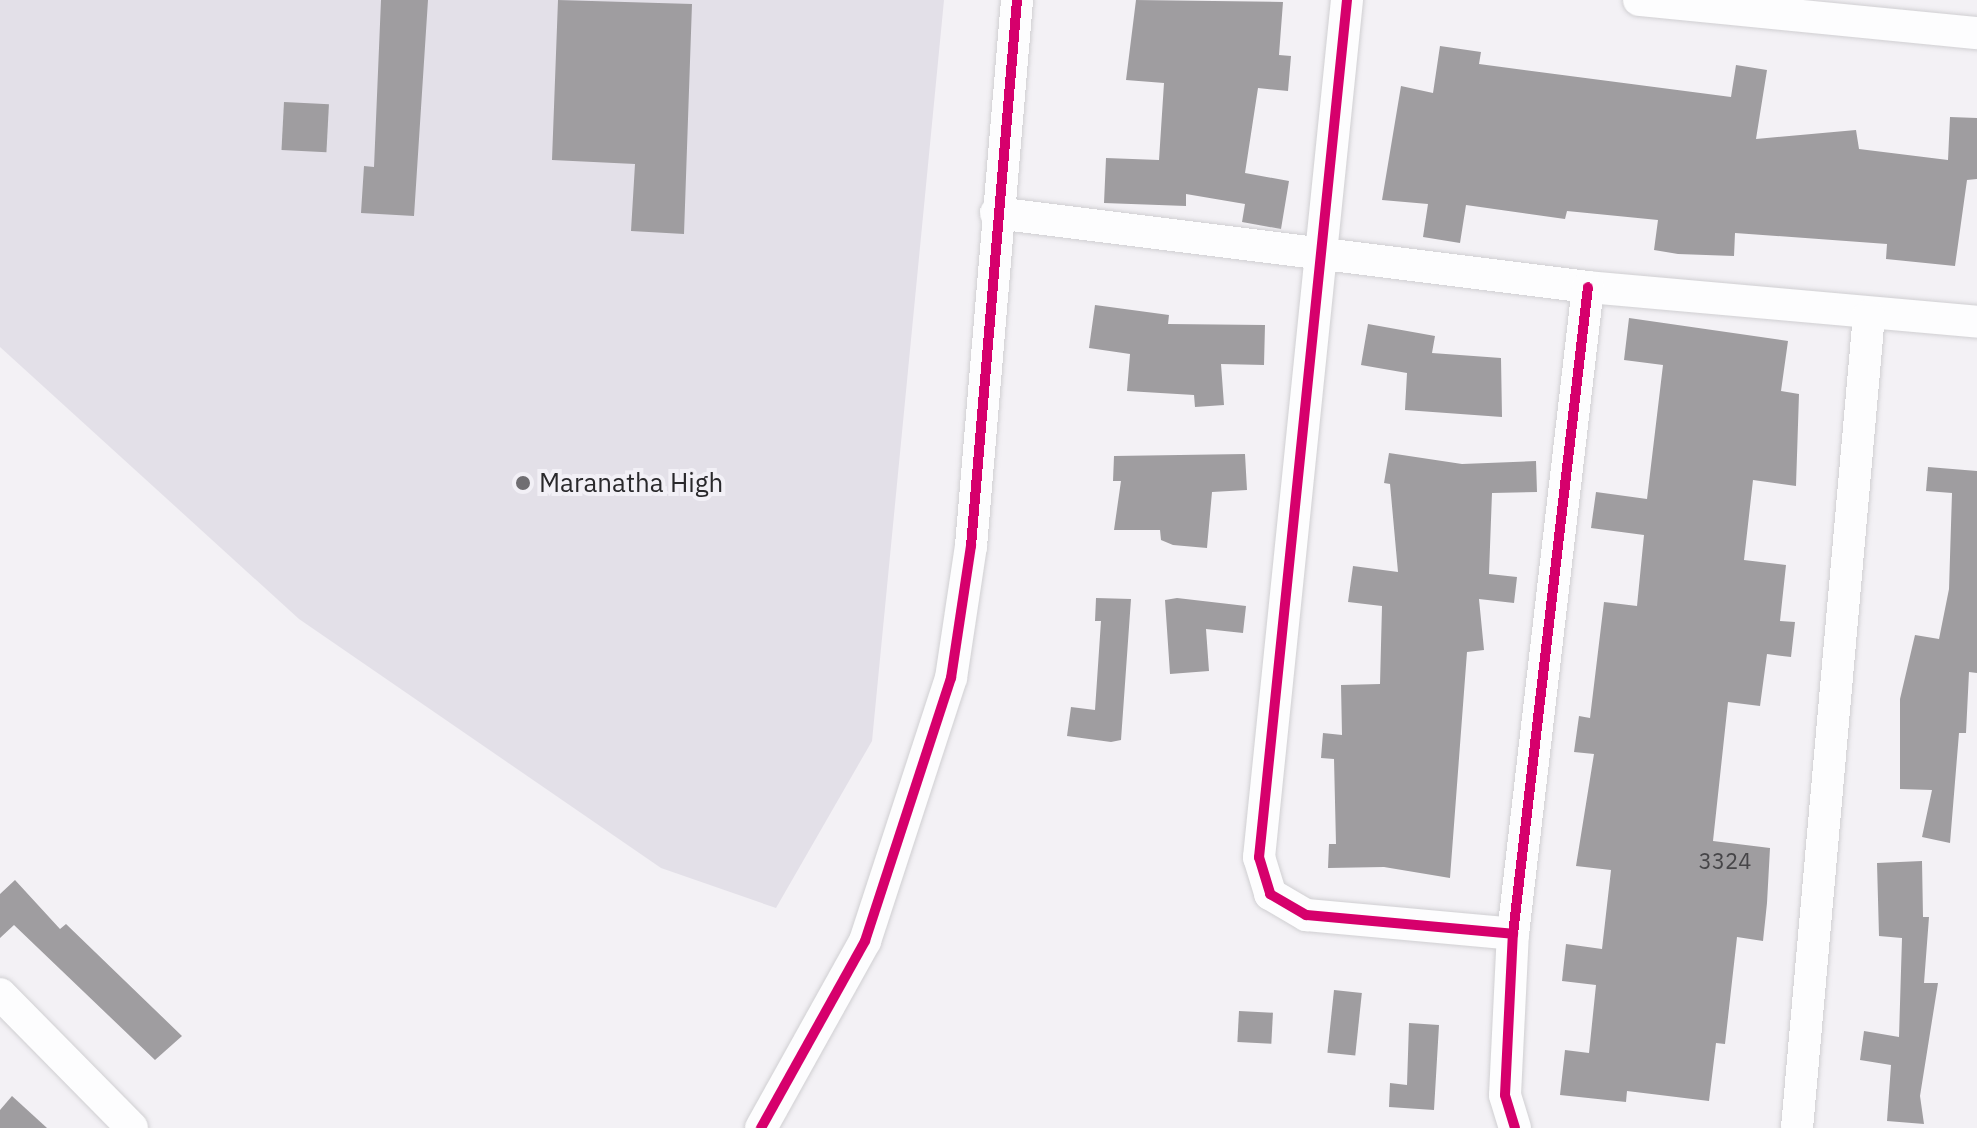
<!DOCTYPE html>
<style>
body{margin:0}
#map{position:relative;width:1977px;height:1128px;overflow:hidden;background:#f3f1f5;font-family:"IBM Plex Sans",sans-serif}
div>[style]{position:absolute}
[style*='--x']{left:calc(var(--x)*1px);top:calc(var(--y)*1px);width:calc(var(--w)*1px);rotate:calc(var(--a)*1deg)}
.built>*{inset:0;background:#e3e0e8}
.building>*{inset:0;background:#9f9da0;transform-origin:0 0}
.roads{filter:drop-shadow(0 0 2px #d0cfd2) drop-shadow(0 0 2px #d0cfd2)}
.minor>*{height:32px;margin:-16px;padding:0 16px;transform-origin:16px;border-radius:16px;background:#fdfdfe}
.cycleway>*{height:10px;margin:-5px;padding:0 5px;transform-origin:5px;border-radius:5px;background:#d6006c}
.dots>*{width:22px;height:22px;translate:-50% -50%;box-sizing:border-box;border:4px solid #f2f0f6;border-radius:50%}
span{translate:-50% -50%;white-space:nowrap;text-align:center;line-height:1.15;-webkit-text-stroke:8px #f2f0f6;paint-order:stroke}
.number-label{font-size:22px;color:#464548}
.number-label span{-webkit-text-stroke-width:0}
.poi-label{font-size:26px;color:#29282b}
.left{translate:0 -50%;text-align:left}
</style>
<div id="map">
<div class="built">
<i style="clip-path:polygon(0 0,944px 0,872px 741px,776px 908px,661px 868px,299px 619px,0 347px)"></i>
</div>
<div class="building">
<i style="clip-path:polygon(381px 0,428px 0,414px 216px,361px 213px,364px 166px,374px 167px)"></i>
<i style="clip-path:polygon(558px 0,692px 4px,684px 234px,631px 231px,635px 164px,552px 160px)"></i>
<i style="clip-path:polygon(1136px 0,1283px 2px,1279px 55px,1291px 56px,1288px 91px,1258px 88px,1245px 173px,1289px 181px,1281px 229px,1242px 222px,1245px 204px,1186px 194px,1186px 206px,1104px 203px,1106px 158px,1159px 160px,1164px 83px,1126px 80px)"></i>
<i style="clip-path:polygon(1440px 46px,1481px 52px,1479px 64px,1731px 97px,1736px 65px,1767px 70px,1756px 139px,1856px 130px,1859px 149px,1948px 160px,1950px 117px,1977px 118px,1977px 179px,1967px 180px,1955px 266px,1886px 259px,1887px 244px,1735px 233px,1734px 256px,1678px 254px,1654px 250px,1658px 220px,1567px 211px,1565px 219px,1466px 205px,1460px 243px,1423px 237px,1428px 204px,1382px 200px,1401px 86px,1433px 93px)"></i>
<i style="left:284px;top:102px;width:45px;height:48px;rotate:3deg"></i>
<i style="clip-path:polygon(1095px 305px,1169px 315px,1168px 324px,1265px 325px,1264px 365px,1221px 364px,1224px 405px,1195px 407px,1194px 395px,1127px 391px,1130px 354px,1089px 348px)"></i>
<i style="clip-path:polygon(1629px 318px,1788px 341px,1781px 391px,1799px 394px,1796px 486px,1753px 480px,1744px 560px,1786px 565px,1780px 621px,1795px 622px,1791px 657px,1767px 654px,1760px 706px,1728px 702px,1713px 841px,1770px 848px,1767px 903px,1763px 941px,1737px 937px,1725px 1044px,1716px 1043px,1709px 1101px,1627px 1091px,1626px 1102px,1560px 1095px,1565px 1050px,1589px 1053px,1596px 985px,1562px 981px,1566px 944px,1602px 949px,1611px 870px,1576px 866px,1594px 754px,1574px 752px,1579px 716px,1590px 718px,1604px 602px,1637px 606px,1644px 535px,1591px 528px,1596px 492px,1647px 499px,1663px 365px,1624px 360px)"></i>
<i style="clip-path:polygon(1368px 324px,1435px 336px,1432px 353px,1501px 358px,1502px 417px,1405px 410px,1407px 373px,1361px 365px)"></i>
<i style="clip-path:polygon(1389px 453px,1462px 464px,1536px 461px,1537px 492px,1492px 493px,1489px 574px,1517px 577px,1514px 603px,1479px 599px,1484px 650px,1467px 652px,1450px 878px,1384px 867px,1328px 868px,1329px 844px,1336px 844px,1334px 759px,1321px 758px,1323px 733px,1342px 735px,1341px 685px,1380px 684px,1382px 606px,1348px 602px,1353px 566px,1398px 572px,1390px 484px,1384px 483px)"></i>
<i style="clip-path:polygon(1245px 454px,1247px 490px,1212px 492px,1207px 548px,1173px 545px,1161px 540px,1160px 530px,1114px 530px,1121px 481px,1113px 481px,1114px 456px)"></i>
<i style="clip-path:polygon(1928px 467px,1977px 471px,1977px 673px,1969px 672px,1966px 733px,1959px 733px,1950px 843px,1922px 837px,1932px 790px,1900px 789px,1900px 699px,1915px 635px,1939px 639px,1949px 589px,1952px 493px,1926px 491px)"></i>
<i style="clip-path:polygon(1096px 598px,1131px 599px,1121px 740px,1111px 742px,1067px 736px,1071px 707px,1095px 710px,1101px 621px,1095px 621px)"></i>
<i style="clip-path:polygon(1177px 598px,1246px 606px,1243px 633px,1206px 629px,1209px 671px,1170px 674px,1165px 600px)"></i>
<i style="clip-path:polygon(1922px 861px,1923px 917px,1929px 917px,1924px 983px,1938px 983px,1920px 1096px,1924px 1124px,1887px 1121px,1891px 1065px,1860px 1060px,1864px 1031px,1899px 1037px,1902px 938px,1879px 936px,1877px 863px)"></i>
<i style="clip-path:polygon(15px 880px,60px 929px,66px 924px,182px 1036px,155px 1060px,14px 925px,0 938px,0 894px)"></i>
<i style="left:1334px;top:990px;width:28px;height:63px;rotate:6deg"></i>
<i style="left:1239px;top:1011px;width:34px;height:31px;rotate:3deg"></i>
<i style="clip-path:polygon(1409px 1023px,1439px 1025px,1434px 1110px,1389px 1107px,1390px 1083px,1407px 1085px)"></i>
<i style="clip-path:polygon(12px 1096px,47px 1128px,0 1128px,0 1110px)"></i>
</div>
<div class="roads">
<div class="minor">
<i style="--x:1347;--y:0;--w:862;--a:95.86"></i>
<i style="--x:1259;--y:857;--w:39;--a:73"></i>
<i style="--x:1270;--y:894;--w:42;--a:30.3"></i>
<i style="--x:1306;--y:915;--w:208;--a:5.2"></i>
<i style="--x:1639;--y:0;--w:340;--a:5.6"></i>
<i style="--x:996;--y:213;--w:597;--a:7.13"></i>
<i style="--x:1588;--y:287;--w:391;--a:5.1"></i>
<i style="--x:0;--y:994;--w:188;--a:45.4"></i>
<i style="--x:761;--y:1128;--w:214;--a:-60.9"></i>
<i style="--x:865;--y:941;--w:277;--a:-71.9"></i>
<i style="--x:951;--y:678;--w:134;--a:-81.4"></i>
<i style="--x:971;--y:546;--w:548;--a:-85.18"></i>
<i style="--x:1515;--y:1128;--w:34;--a:-107"></i>
<i style="--x:1505;--y:1095;--w:161;--a:-87.2"></i>
<i style="--x:1513;--y:934;--w:651;--a:-83.39"></i>
<i style="--x:1797;--y:1128;--w:816;--a:-84.94"></i>
</div>
</div>
<div class="cycleway">
<i style="--x:1347;--y:0;--w:862;--a:95.86"></i>
<i style="--x:1259;--y:857;--w:39;--a:73"></i>
<i style="--x:1270;--y:894;--w:42;--a:30.3"></i>
<i style="--x:1306;--y:915;--w:208;--a:5.2"></i>
<i style="--x:761;--y:1128;--w:214;--a:-60.9"></i>
<i style="--x:865;--y:941;--w:277;--a:-71.9"></i>
<i style="--x:951;--y:678;--w:134;--a:-81.4"></i>
<i style="--x:971;--y:546;--w:548;--a:-85.18"></i>
<i style="--x:1515;--y:1128;--w:34;--a:-107"></i>
<i style="--x:1505;--y:1095;--w:161;--a:-87.2"></i>
<i style="--x:1513;--y:934;--w:651;--a:-83.39"></i>
</div>
<div class="dots">
<i style="left:523px;top:483px;background:#706e72"></i>
</div>
<div class="number-label">
<span style="left:1725px;top:861px">3324</span>
</div>
<div class="poi-label">
<span class="left" style="left:539px;top:483px">Maranatha High</span>
</div>
</div>
